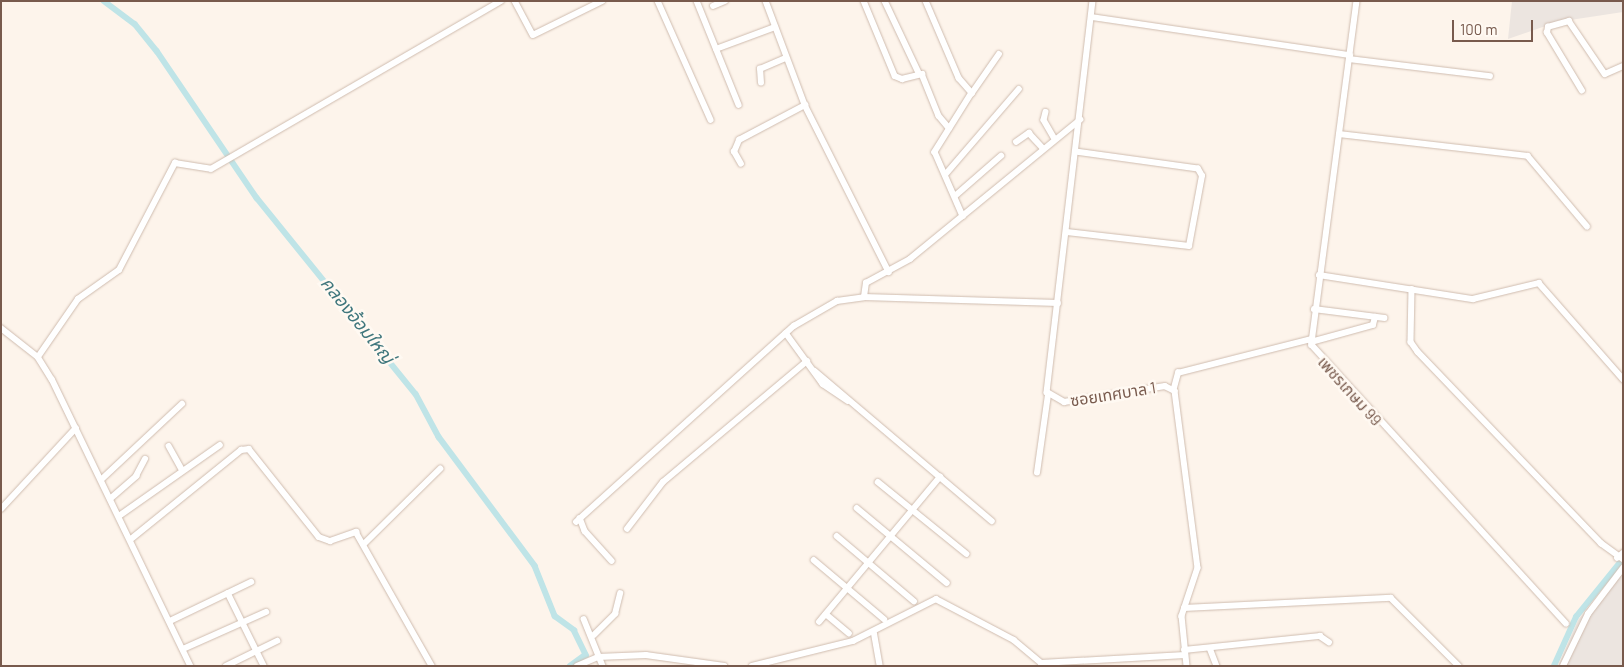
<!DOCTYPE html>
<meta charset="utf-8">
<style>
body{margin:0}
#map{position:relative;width:1624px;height:667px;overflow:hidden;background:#fdf4eb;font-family:Barlow,"Noto Sans Thai",sans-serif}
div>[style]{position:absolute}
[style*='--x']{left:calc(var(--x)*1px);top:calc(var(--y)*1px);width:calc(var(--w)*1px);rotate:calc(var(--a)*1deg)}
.industrial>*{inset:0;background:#ece5e0}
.canal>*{height:5.5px;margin:-2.75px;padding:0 2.75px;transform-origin:2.75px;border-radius:2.75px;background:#bfe4e7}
.roads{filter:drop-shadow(0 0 1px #cfbcaf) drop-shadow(0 0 1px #cfbcaf)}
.minor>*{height:5.5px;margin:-2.75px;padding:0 2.75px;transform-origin:2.75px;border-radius:2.75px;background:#fff}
span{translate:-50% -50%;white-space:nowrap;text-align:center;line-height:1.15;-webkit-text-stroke:5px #fff9f2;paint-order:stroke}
.street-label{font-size:16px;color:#785a4d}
.water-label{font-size:18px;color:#40777d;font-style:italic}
.frame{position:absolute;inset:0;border:2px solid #785a4d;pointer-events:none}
.scale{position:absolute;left:1452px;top:20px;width:81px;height:22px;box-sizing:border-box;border:2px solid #785a4d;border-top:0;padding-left:6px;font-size:15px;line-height:18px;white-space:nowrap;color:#785a4d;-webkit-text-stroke:4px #fff9f2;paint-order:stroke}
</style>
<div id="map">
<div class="industrial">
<i style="clip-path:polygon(1512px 1px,1623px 1px,1623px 12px,1557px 22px,1508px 39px)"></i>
<i style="clip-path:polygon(1623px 565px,1623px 666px,1558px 666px,1578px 620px)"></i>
</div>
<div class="canal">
<i style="--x:104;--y:1;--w:39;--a:37"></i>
<i style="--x:135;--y:24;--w:35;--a:51"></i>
<i style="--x:157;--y:51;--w:178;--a:55.8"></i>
<i style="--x:257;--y:198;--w:252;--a:51"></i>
<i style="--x:416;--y:394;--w:49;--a:61.9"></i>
<i style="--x:439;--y:437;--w:161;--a:53.3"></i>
<i style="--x:535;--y:566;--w:54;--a:68.2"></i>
<i style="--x:555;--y:616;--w:24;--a:36"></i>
<i style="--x:574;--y:630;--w:28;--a:64"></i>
<i style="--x:586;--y:655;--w:19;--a:144"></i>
<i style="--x:1554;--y:666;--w:54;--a:-65.8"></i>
<i style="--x:1576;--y:617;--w:75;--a:-51"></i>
</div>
<div class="roads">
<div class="minor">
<i style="--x:515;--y:1;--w:38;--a:62"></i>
<i style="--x:533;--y:35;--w:77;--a:-26.2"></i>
<i style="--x:658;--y:1;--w:130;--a:66"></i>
<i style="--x:697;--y:1;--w:112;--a:68"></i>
<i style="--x:766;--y:1;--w:111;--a:69.4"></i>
<i style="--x:805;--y:105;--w:187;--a:63.3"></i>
<i style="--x:864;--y:1;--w:81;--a:67.5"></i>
<i style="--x:895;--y:76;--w:8;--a:23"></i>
<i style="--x:902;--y:79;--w:21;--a:-14"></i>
<i style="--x:922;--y:74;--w:45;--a:68"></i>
<i style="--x:939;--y:116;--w:16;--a:50"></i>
<i style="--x:885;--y:1;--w:80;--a:64.7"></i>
<i style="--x:926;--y:1;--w:84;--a:66.8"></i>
<i style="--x:959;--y:78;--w:20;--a:49"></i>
<i style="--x:972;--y:93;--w:70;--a:122.1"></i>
<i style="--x:935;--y:152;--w:70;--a:66.4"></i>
<i style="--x:1093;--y:1;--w:394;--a:96.7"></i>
<i style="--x:1047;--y:392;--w:20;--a:30"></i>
<i style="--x:1064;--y:402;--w:102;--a:-9"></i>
<i style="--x:1165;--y:386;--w:11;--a:27"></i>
<i style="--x:1175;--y:391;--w:178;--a:82.6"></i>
<i style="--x:1198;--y:568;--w:51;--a:108.4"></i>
<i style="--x:1182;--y:616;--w:50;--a:84.3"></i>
<i style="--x:1357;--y:1;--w:347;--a:97.5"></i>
<i style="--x:1312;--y:345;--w:377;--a:47.6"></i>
<i style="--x:713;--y:6;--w:13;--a:-23"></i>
<i style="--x:1092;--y:17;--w:261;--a:8.4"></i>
<i style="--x:716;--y:49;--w:63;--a:-20.4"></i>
<i style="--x:1349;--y:59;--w:142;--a:6.9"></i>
<i style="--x:761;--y:83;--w:14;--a:-94"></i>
<i style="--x:760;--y:69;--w:28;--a:-23"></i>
<i style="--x:1582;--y:91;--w:68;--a:-121.1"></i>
<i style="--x:1547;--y:33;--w:6;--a:-81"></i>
<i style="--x:1548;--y:27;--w:22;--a:-16"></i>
<i style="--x:1569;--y:21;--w:64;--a:55.8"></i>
<i style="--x:1605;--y:74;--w:20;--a:-24"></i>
<i style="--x:972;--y:93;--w:47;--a:-55.3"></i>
<i style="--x:1046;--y:112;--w:8;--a:104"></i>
<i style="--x:1044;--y:120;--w:20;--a:60"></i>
<i style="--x:1339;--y:134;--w:190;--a:6.6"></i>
<i style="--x:1528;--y:156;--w:92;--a:49.9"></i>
<i style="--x:1016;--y:142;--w:16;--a:-35"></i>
<i style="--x:1029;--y:133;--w:19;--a:47"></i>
<i style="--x:741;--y:164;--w:14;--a:-120"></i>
<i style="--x:734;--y:152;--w:13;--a:-67"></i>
<i style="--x:739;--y:140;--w:75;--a:-27.9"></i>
<i style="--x:945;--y:175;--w:113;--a:-49.3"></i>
<i style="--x:955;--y:196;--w:61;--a:-41"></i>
<i style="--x:1067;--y:232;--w:123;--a:6.5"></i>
<i style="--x:1189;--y:246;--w:71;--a:-79.5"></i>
<i style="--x:1202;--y:176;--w:8;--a:-120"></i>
<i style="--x:1198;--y:169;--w:123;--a:-172.1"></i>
<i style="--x:1319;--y:275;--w:156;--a:8.9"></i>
<i style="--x:1473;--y:299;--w:68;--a:-13.6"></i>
<i style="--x:1539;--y:283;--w:128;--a:48.8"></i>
<i style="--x:1412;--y:289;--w:53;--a:91.1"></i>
<i style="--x:1411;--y:342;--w:12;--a:55"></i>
<i style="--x:1418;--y:352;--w:265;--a:46.2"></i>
<i style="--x:1601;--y:543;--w:27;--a:36"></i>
<i style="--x:864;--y:297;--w:14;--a:-82"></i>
<i style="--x:866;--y:283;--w:50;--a:-28.6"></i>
<i style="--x:910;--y:259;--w:220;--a:-39.3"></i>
<i style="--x:1314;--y:309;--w:71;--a:7.3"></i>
<i style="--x:1;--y:328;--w:47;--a:38.1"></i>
<i style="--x:38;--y:357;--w:26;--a:58"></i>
<i style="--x:52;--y:379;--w:319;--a:64.2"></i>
<i style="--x:786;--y:333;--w:63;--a:54"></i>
<i style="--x:823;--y:384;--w:30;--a:34"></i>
<i style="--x:1311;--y:342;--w:64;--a:-15.3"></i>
<i style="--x:1373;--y:325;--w:8;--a:-76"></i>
<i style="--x:38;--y:357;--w:70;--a:-55.4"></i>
<i style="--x:78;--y:299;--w:50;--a:-35.3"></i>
<i style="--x:119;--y:270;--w:121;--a:-62.4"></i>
<i style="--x:175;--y:163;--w:36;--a:9"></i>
<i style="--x:211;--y:169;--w:335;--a:-30.1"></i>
<i style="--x:815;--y:371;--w:232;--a:40.3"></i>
<i style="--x:1174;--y:388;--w:16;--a:-75"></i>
<i style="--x:1178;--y:373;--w:137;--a:-14.3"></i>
<i style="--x:169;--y:446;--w:26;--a:61"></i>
<i style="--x:1037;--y:473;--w:79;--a:-82"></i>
<i style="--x:101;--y:480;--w:111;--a:-43.2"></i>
<i style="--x:878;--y:482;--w:114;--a:39"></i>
<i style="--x:110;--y:499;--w:35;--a:-41"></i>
<i style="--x:136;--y:476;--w:19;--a:-62"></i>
<i style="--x:857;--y:508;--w:117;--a:39.8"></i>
<i style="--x:1;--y:509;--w:110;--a:-47.2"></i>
<i style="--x:119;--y:516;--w:123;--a:-35.1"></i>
<i style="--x:580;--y:518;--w:14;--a:69"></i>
<i style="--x:585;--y:531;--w:40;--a:48"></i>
<i style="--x:576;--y:522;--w:293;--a:-42"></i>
<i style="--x:794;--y:326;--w:50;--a:-30.2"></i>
<i style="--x:837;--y:301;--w:27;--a:-8"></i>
<i style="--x:864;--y:297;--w:194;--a:1.8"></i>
<i style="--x:627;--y:529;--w:59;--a:-52.5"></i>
<i style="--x:663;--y:482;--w:188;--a:-40"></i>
<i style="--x:837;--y:536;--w:101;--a:40.2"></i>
<i style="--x:130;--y:540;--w:143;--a:-39"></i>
<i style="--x:241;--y:450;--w:8;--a:-7"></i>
<i style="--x:249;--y:449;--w:112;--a:51.5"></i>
<i style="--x:319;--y:537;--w:12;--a:20"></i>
<i style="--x:330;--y:541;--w:28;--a:-19"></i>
<i style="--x:356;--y:532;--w:154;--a:60.4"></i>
<i style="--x:364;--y:544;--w:107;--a:-44.6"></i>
<i style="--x:1617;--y:558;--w:8;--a:-40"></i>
<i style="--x:814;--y:560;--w:92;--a:40.1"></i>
<i style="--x:228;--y:593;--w:81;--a:63.7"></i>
<i style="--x:1184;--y:608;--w:207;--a:-2.8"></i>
<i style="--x:1391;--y:598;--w:96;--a:45"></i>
<i style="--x:826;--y:614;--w:30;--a:40"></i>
<i style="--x:584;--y:619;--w:51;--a:68"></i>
<i style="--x:170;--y:621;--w:90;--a:-25.7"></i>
<i style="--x:819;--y:622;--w:189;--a:-50.2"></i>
<i style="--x:874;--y:631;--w:36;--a:80"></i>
<i style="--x:594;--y:635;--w:30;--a:-45"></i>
<i style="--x:615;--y:614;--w:21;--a:-76"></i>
<i style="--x:1210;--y:648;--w:19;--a:69"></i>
<i style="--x:183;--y:649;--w:91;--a:-24"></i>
<i style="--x:1184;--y:650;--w:137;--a:-5.9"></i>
<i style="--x:1320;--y:636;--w:11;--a:34"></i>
<i style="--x:226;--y:666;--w:57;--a:-26.1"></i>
<i style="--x:577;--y:666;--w:23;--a:-23"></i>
<i style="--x:598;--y:657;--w:48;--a:-2.4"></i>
<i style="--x:646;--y:655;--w:79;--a:8"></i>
<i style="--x:752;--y:666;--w:104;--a:-13.9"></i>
<i style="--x:853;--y:641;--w:93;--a:-26.8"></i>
<i style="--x:936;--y:599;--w:88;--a:27.7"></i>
<i style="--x:1014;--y:640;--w:35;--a:40"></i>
<i style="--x:1041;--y:663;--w:144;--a:-3.2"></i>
<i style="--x:1563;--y:666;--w:58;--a:-64.3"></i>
<i style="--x:1588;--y:614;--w:58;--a:-52.7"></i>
</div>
</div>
<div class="street-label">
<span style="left:1350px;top:391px;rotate:48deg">เพชรเกษม 99</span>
<span style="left:1113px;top:394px;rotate:-9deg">ซอยเทศบาล 1</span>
</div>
<div class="water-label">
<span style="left:358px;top:320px;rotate:51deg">คลองอ้อมใหญ่</span>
</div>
<div class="frame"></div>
<div class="scale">100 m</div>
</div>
